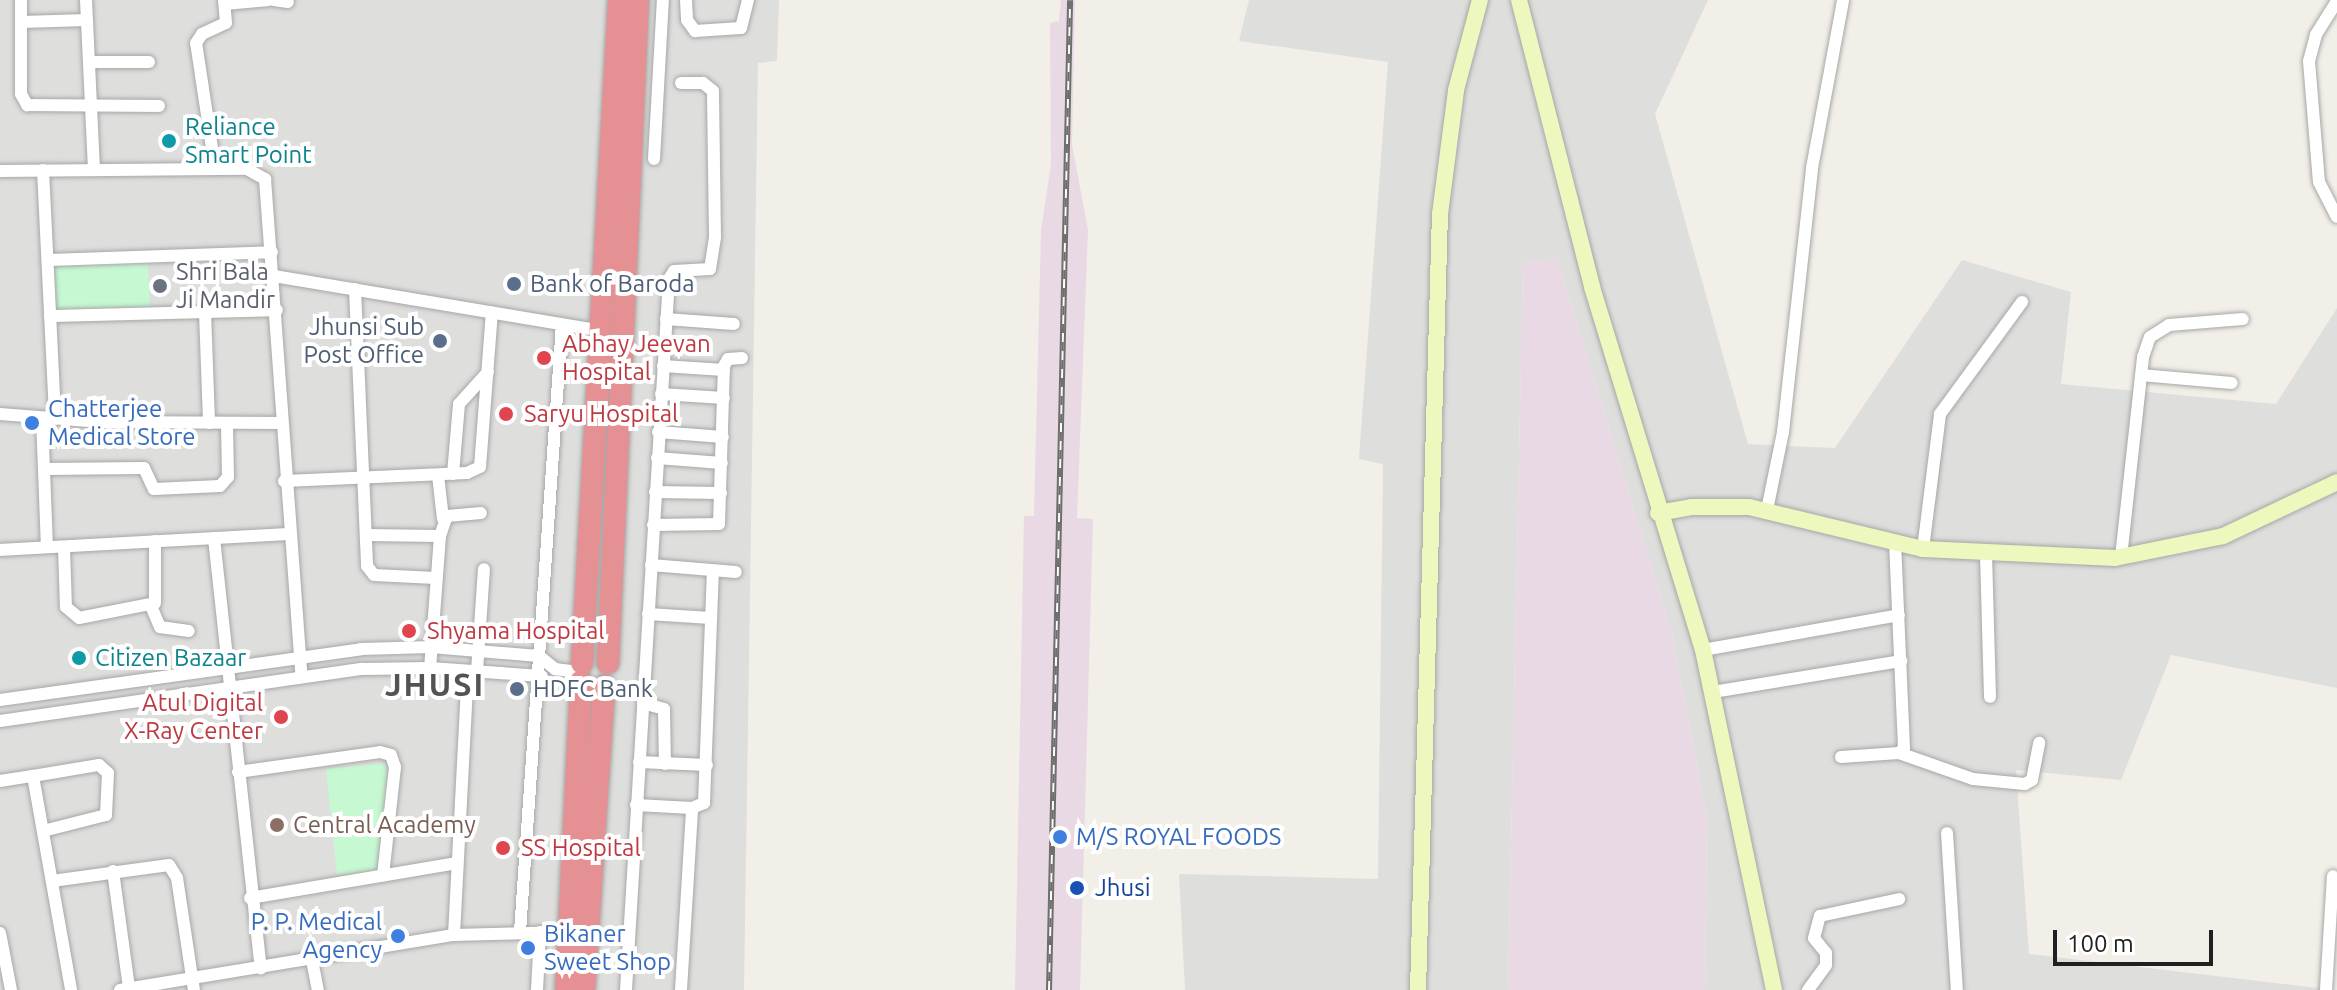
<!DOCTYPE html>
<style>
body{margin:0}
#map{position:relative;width:2337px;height:990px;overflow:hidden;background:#f1efe7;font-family:Ubuntu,sans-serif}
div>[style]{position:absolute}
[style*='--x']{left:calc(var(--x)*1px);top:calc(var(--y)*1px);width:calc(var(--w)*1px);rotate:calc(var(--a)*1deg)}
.residential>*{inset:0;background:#dededd}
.industrial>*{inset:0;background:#e9d9e4}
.park>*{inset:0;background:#c6f8d2;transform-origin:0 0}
.roads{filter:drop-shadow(0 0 2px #a7a7a7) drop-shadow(0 0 2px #a7a7a7)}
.street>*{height:12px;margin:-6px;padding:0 6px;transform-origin:6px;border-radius:6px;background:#fff}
.secondary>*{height:16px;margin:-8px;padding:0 8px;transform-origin:8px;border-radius:8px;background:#ecf8be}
.highway>*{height:22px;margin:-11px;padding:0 11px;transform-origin:11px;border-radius:11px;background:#e59194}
.rail>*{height:6px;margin-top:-3px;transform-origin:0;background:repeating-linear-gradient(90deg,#fff 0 9px,#6e6e6e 0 18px);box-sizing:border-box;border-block:2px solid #6e6e6e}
.dots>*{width:22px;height:22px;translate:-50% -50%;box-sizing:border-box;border:4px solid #fff;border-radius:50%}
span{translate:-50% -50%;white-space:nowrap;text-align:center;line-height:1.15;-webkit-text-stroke:8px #fff;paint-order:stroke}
.culture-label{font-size:24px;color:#0d838f}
.left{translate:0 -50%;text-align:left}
.worship-label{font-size:24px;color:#5b616d}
.service-label{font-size:24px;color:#4e5e75}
.right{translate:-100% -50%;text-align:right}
.health-label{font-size:24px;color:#be3a42}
.shop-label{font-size:24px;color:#366cbe}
.education-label{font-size:24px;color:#785e54}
.transit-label{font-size:24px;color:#164399}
.district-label{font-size:32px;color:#535353;font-weight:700;letter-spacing:2px}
.scale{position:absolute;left:2053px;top:930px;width:160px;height:36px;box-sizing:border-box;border:4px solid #202020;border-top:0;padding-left:10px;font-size:24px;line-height:28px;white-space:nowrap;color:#202020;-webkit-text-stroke:6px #fff;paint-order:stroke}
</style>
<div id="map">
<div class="residential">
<i style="clip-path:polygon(0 0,779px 0,777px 61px,758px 63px,744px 990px,0 990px)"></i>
<i style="clip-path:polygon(1249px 0,1708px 0,1655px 114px,1748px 444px,1835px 448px,1962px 260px,2071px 292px,2061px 384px,2276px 404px,2337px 308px,2337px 688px,2171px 655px,2121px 780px,2016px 770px,2029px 954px,2334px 990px,1705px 990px,1707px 819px,1672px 634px,1557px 258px,1523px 263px,1508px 990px,1185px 990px,1179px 874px,1378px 879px,1383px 464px,1359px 459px,1388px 62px,1239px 41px)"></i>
</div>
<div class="industrial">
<i style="clip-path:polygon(1061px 0,1075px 0,1072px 145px,1088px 230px,1077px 518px,1093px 519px,1080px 990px,1015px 990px,1024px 516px,1034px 516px,1041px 231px,1051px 164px,1050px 23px,1059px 21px)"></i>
<i style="clip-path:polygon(1557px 258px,1672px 634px,1707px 819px,1705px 990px,1508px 990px,1523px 263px)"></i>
</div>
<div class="park">
<i style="left:148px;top:261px;width:49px;height:94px;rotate:88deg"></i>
<i style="clip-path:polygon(386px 763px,391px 814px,381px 871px,337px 875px,326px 769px)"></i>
</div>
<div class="roads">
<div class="street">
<i style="--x:21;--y:0;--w:94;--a:90"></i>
<i style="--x:21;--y:94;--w:13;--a:61"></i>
<i style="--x:27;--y:105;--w:132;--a:0.4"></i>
<i style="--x:86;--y:0;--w:170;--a:87.3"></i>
<i style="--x:274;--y:0;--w:14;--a:8"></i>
<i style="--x:686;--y:0;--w:20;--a:87"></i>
<i style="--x:687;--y:20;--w:14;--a:54"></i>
<i style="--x:695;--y:31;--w:46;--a:-3.7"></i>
<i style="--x:741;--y:28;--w:29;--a:-76"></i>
<i style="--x:2337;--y:1;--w:40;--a:122"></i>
<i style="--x:2316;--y:35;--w:27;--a:105"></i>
<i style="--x:2309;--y:61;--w:121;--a:85.3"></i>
<i style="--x:2319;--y:182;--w:39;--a:63"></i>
<i style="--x:225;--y:4;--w:44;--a:-5.2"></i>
<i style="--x:21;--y:22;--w:66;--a:-1.7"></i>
<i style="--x:89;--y:62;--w:60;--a:0"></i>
<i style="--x:654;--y:159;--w:159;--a:-86.8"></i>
<i style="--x:215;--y:168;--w:126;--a:-98.6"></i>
<i style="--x:196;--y:43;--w:11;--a:-56"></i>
<i style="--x:202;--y:34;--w:26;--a:-25"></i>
<i style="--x:226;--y:23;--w:23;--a:-95"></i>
<i style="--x:43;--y:170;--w:249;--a:87.2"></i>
<i style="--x:0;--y:171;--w:247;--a:-0.5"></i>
<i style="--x:247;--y:169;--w:21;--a:29"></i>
<i style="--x:265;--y:179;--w:497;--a:85.8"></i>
<i style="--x:48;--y:260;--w:224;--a:-2"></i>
<i style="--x:274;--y:276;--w:333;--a:9.5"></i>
<i style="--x:355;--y:289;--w:277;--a:87.5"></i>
<i style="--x:367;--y:566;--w:11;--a:52"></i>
<i style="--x:374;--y:575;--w:62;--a:2.8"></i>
<i style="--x:205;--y:312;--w:111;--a:87.9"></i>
<i style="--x:50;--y:316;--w:227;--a:-1.5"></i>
<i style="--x:666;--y:319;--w:68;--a:4.2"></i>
<i style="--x:663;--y:366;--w:61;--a:3.8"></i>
<i style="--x:2141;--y:375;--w:91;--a:5"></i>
<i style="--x:661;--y:394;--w:63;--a:3.6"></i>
<i style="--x:0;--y:414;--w:102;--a:4.5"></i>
<i style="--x:102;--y:422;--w:180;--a:0.3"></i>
<i style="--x:42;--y:418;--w:129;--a:87.8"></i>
<i style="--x:658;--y:432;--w:65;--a:4.4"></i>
<i style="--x:657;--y:458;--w:65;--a:4.4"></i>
<i style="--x:44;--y:469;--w:100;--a:-0.6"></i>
<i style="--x:144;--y:468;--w:23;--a:65"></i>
<i style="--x:154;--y:489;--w:66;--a:-2.6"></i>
<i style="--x:220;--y:486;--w:12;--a:-48"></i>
<i style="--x:228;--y:477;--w:54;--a:-91.1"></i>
<i style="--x:453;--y:474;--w:70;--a:-85.1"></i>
<i style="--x:459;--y:404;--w:43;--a:-47.8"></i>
<i style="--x:438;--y:475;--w:44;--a:83.5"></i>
<i style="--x:284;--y:481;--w:183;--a:-2.5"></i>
<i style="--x:467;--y:473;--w:14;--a:-25"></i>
<i style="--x:480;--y:467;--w:155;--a:-85.6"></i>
<i style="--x:655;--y:492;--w:66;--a:0.9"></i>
<i style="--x:1767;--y:510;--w:80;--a:-78.4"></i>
<i style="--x:1783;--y:432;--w:266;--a:-83.7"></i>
<i style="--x:1812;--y:168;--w:171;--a:-79.5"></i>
<i style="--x:653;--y:525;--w:66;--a:-0.9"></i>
<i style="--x:719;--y:524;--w:158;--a:-88.2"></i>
<i style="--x:724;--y:366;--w:8;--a:-60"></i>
<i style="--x:728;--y:359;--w:14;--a:-4"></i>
<i style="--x:366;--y:535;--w:74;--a:0.8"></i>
<i style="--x:440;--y:536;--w:132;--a:94.3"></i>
<i style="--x:440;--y:536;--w:21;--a:-71"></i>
<i style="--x:447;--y:516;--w:34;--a:-5"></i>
<i style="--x:214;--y:538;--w:433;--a:83.8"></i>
<i style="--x:64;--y:548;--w:59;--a:88.1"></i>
<i style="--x:66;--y:607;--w:17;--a:40"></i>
<i style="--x:79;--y:618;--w:77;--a:-11.2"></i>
<i style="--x:155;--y:603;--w:62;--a:-90"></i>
<i style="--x:1923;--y:549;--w:136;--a:-82.8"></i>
<i style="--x:1940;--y:414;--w:139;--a:-53.8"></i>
<i style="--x:0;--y:550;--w:287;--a:-3.2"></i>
<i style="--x:1986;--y:554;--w:143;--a:88.4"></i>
<i style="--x:2121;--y:557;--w:201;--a:-83.7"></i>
<i style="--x:2143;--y:357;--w:21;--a:-71"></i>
<i style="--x:2150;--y:337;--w:22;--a:-32"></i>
<i style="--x:2169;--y:325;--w:74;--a:-4.6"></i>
<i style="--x:651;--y:565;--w:85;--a:4.7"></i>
<i style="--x:151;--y:606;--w:23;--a:67"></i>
<i style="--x:160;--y:627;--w:29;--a:8"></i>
<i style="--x:648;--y:614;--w:63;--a:3.6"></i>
<i style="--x:1703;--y:650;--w:199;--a:-10.1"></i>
<i style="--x:477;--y:671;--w:102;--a:-86.1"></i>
<i style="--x:1713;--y:692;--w:191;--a:-9.4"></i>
<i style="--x:0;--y:700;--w:365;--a:-8"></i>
<i style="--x:361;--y:649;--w:70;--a:-1.6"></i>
<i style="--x:431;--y:647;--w:108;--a:4.8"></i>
<i style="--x:539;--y:656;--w:21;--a:39"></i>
<i style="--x:555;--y:669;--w:24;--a:7"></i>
<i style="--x:643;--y:703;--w:22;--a:16"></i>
<i style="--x:664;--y:709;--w:55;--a:89"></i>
<i style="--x:0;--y:721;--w:366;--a:-8.2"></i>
<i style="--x:362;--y:669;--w:68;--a:-0.8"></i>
<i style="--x:430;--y:668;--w:112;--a:4.1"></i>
<i style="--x:1899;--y:753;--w:78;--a:19.4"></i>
<i style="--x:1973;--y:779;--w:52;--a:5.5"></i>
<i style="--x:2025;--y:784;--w:8;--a:-30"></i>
<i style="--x:2032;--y:780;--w:38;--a:-79"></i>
<i style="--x:1841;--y:757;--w:58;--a:-3.9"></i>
<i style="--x:1899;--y:753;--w:7;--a:-45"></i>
<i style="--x:1904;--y:748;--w:204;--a:-92.5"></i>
<i style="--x:639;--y:762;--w:68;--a:2.5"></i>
<i style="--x:238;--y:772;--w:143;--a:-8"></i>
<i style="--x:380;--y:752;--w:11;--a:15"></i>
<i style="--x:391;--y:755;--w:13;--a:72"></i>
<i style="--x:395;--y:767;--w:109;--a:96.3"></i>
<i style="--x:33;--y:776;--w:67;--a:-9.5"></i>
<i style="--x:99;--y:765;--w:12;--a:42"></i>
<i style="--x:108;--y:773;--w:42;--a:92.7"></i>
<i style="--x:106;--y:815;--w:65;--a:165.7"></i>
<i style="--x:0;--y:781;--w:33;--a:-9"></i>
<i style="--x:33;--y:776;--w:217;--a:79.9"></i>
<i style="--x:636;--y:805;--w:56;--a:3.1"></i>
<i style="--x:692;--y:808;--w:13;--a:-23"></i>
<i style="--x:704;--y:803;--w:233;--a:-87.8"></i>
<i style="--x:1947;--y:833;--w:157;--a:86.4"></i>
<i style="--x:113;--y:871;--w:118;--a:82.2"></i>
<i style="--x:52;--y:881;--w:118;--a:-7.8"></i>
<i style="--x:169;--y:865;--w:15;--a:58"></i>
<i style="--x:177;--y:878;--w:113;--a:81.4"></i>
<i style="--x:250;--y:898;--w:210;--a:-9.6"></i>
<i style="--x:520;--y:932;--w:609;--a:-86.05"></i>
<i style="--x:0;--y:933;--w:58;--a:79.1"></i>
<i style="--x:454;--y:935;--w:264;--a:-87"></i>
<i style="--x:312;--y:960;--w:31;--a:79"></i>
<i style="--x:120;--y:990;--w:338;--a:-9.4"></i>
<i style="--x:454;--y:935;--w:115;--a:-1.5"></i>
<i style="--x:537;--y:990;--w:58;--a:-87"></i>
<i style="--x:626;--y:990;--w:712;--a:-86.54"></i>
<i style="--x:669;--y:279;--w:9;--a:-58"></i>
<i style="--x:674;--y:271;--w:36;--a:-3"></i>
<i style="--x:710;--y:269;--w:32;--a:-81"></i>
<i style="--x:715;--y:237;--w:146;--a:-90.8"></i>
<i style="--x:713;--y:91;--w:13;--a:-141"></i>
<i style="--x:703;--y:83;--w:22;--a:180"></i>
<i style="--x:681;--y:990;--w:182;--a:-86.5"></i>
<i style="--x:1808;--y:990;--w:31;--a:-54"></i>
<i style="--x:1826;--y:965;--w:12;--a:-90"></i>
<i style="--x:1826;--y:953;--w:19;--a:-129"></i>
<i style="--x:1814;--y:938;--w:23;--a:-75"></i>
<i style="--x:1820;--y:916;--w:81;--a:-12.1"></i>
<i style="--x:2326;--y:990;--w:114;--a:-86.5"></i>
</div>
<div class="secondary">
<i style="--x:1519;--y:0;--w:296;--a:75.7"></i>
<i style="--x:1592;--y:287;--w:380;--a:73"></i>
<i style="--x:1703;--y:650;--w:347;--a:78.2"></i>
<i style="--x:1658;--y:513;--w:34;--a:-10"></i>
<i style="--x:1691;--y:507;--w:58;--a:0"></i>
<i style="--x:1749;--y:507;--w:179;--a:13.6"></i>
<i style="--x:1923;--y:549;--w:192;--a:2.7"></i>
<i style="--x:2115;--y:558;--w:110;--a:-11.5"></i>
<i style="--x:2223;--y:536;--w:126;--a:-25.3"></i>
<i style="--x:1418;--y:990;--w:776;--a:-88.38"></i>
<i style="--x:1440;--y:214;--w:125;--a:-82.6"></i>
<i style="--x:1456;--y:90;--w:93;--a:-75.1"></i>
</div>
<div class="highway">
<i style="--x:582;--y:663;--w:664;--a:-86.81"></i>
<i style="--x:608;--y:663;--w:664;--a:-87.41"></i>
<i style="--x:566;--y:990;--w:309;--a:-87.2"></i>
<i style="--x:584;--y:990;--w:305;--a:-86.2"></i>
</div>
</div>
<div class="rail">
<i style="--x:1049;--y:990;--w:990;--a:-88.78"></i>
</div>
<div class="dots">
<i style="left:169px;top:141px;background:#0f9aa8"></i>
<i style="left:514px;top:284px;background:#5c6f8a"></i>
<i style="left:160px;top:286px;background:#6b7280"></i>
<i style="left:440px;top:341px;background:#5c6f8a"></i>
<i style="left:544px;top:358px;background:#e0444e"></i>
<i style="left:506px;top:414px;background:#e0444e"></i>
<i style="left:32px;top:423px;background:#3f7fe0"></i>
<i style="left:409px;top:631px;background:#e0444e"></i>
<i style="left:79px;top:658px;background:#0f9aa8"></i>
<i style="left:517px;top:689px;background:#5c6f8a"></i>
<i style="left:281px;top:717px;background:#e0444e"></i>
<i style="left:277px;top:825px;background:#8d6e63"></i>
<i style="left:1060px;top:837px;background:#3f7fe0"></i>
<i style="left:503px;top:848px;background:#e0444e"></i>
<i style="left:1077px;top:888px;background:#1a4fb4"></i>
<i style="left:398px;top:936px;background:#3f7fe0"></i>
<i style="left:528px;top:948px;background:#3f7fe0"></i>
</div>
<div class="culture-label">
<span class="left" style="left:185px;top:141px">Reliance<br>Smart Point</span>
<span class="left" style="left:95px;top:658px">Citizen Bazaar</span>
</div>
<div class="worship-label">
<span class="left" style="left:176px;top:286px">Shri Bala<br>Ji Mandir</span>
</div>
<div class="service-label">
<span class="left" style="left:530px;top:284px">Bank of Baroda</span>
<span class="right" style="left:424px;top:341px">Jhunsi Sub<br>Post Office</span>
<span class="left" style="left:533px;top:689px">HDFC Bank</span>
</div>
<div class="health-label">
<span class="left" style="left:562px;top:358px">Abhay Jeevan<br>Hospital</span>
<span class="left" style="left:524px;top:414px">Saryu Hospital</span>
<span class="left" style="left:427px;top:631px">Shyama Hospital</span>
<span class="right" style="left:263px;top:717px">Atul Digital<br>X-Ray Center</span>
<span class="left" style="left:521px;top:848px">SS Hospital</span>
</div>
<div class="shop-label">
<span class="left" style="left:48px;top:423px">Chatterjee<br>Medical Store</span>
<span class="left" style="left:1076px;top:837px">M/S ROYAL FOODS</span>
<span class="right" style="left:382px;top:936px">P. P. Medical<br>Agency</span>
<span class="left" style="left:544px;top:948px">Bikaner<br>Sweet Shop</span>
</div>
<div class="education-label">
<span class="left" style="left:293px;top:825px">Central Academy</span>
</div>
<div class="transit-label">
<span class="left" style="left:1095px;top:888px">Jhusi</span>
</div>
<div class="district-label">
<span style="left:435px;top:684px">JHUSI</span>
</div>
<div class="scale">100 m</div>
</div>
